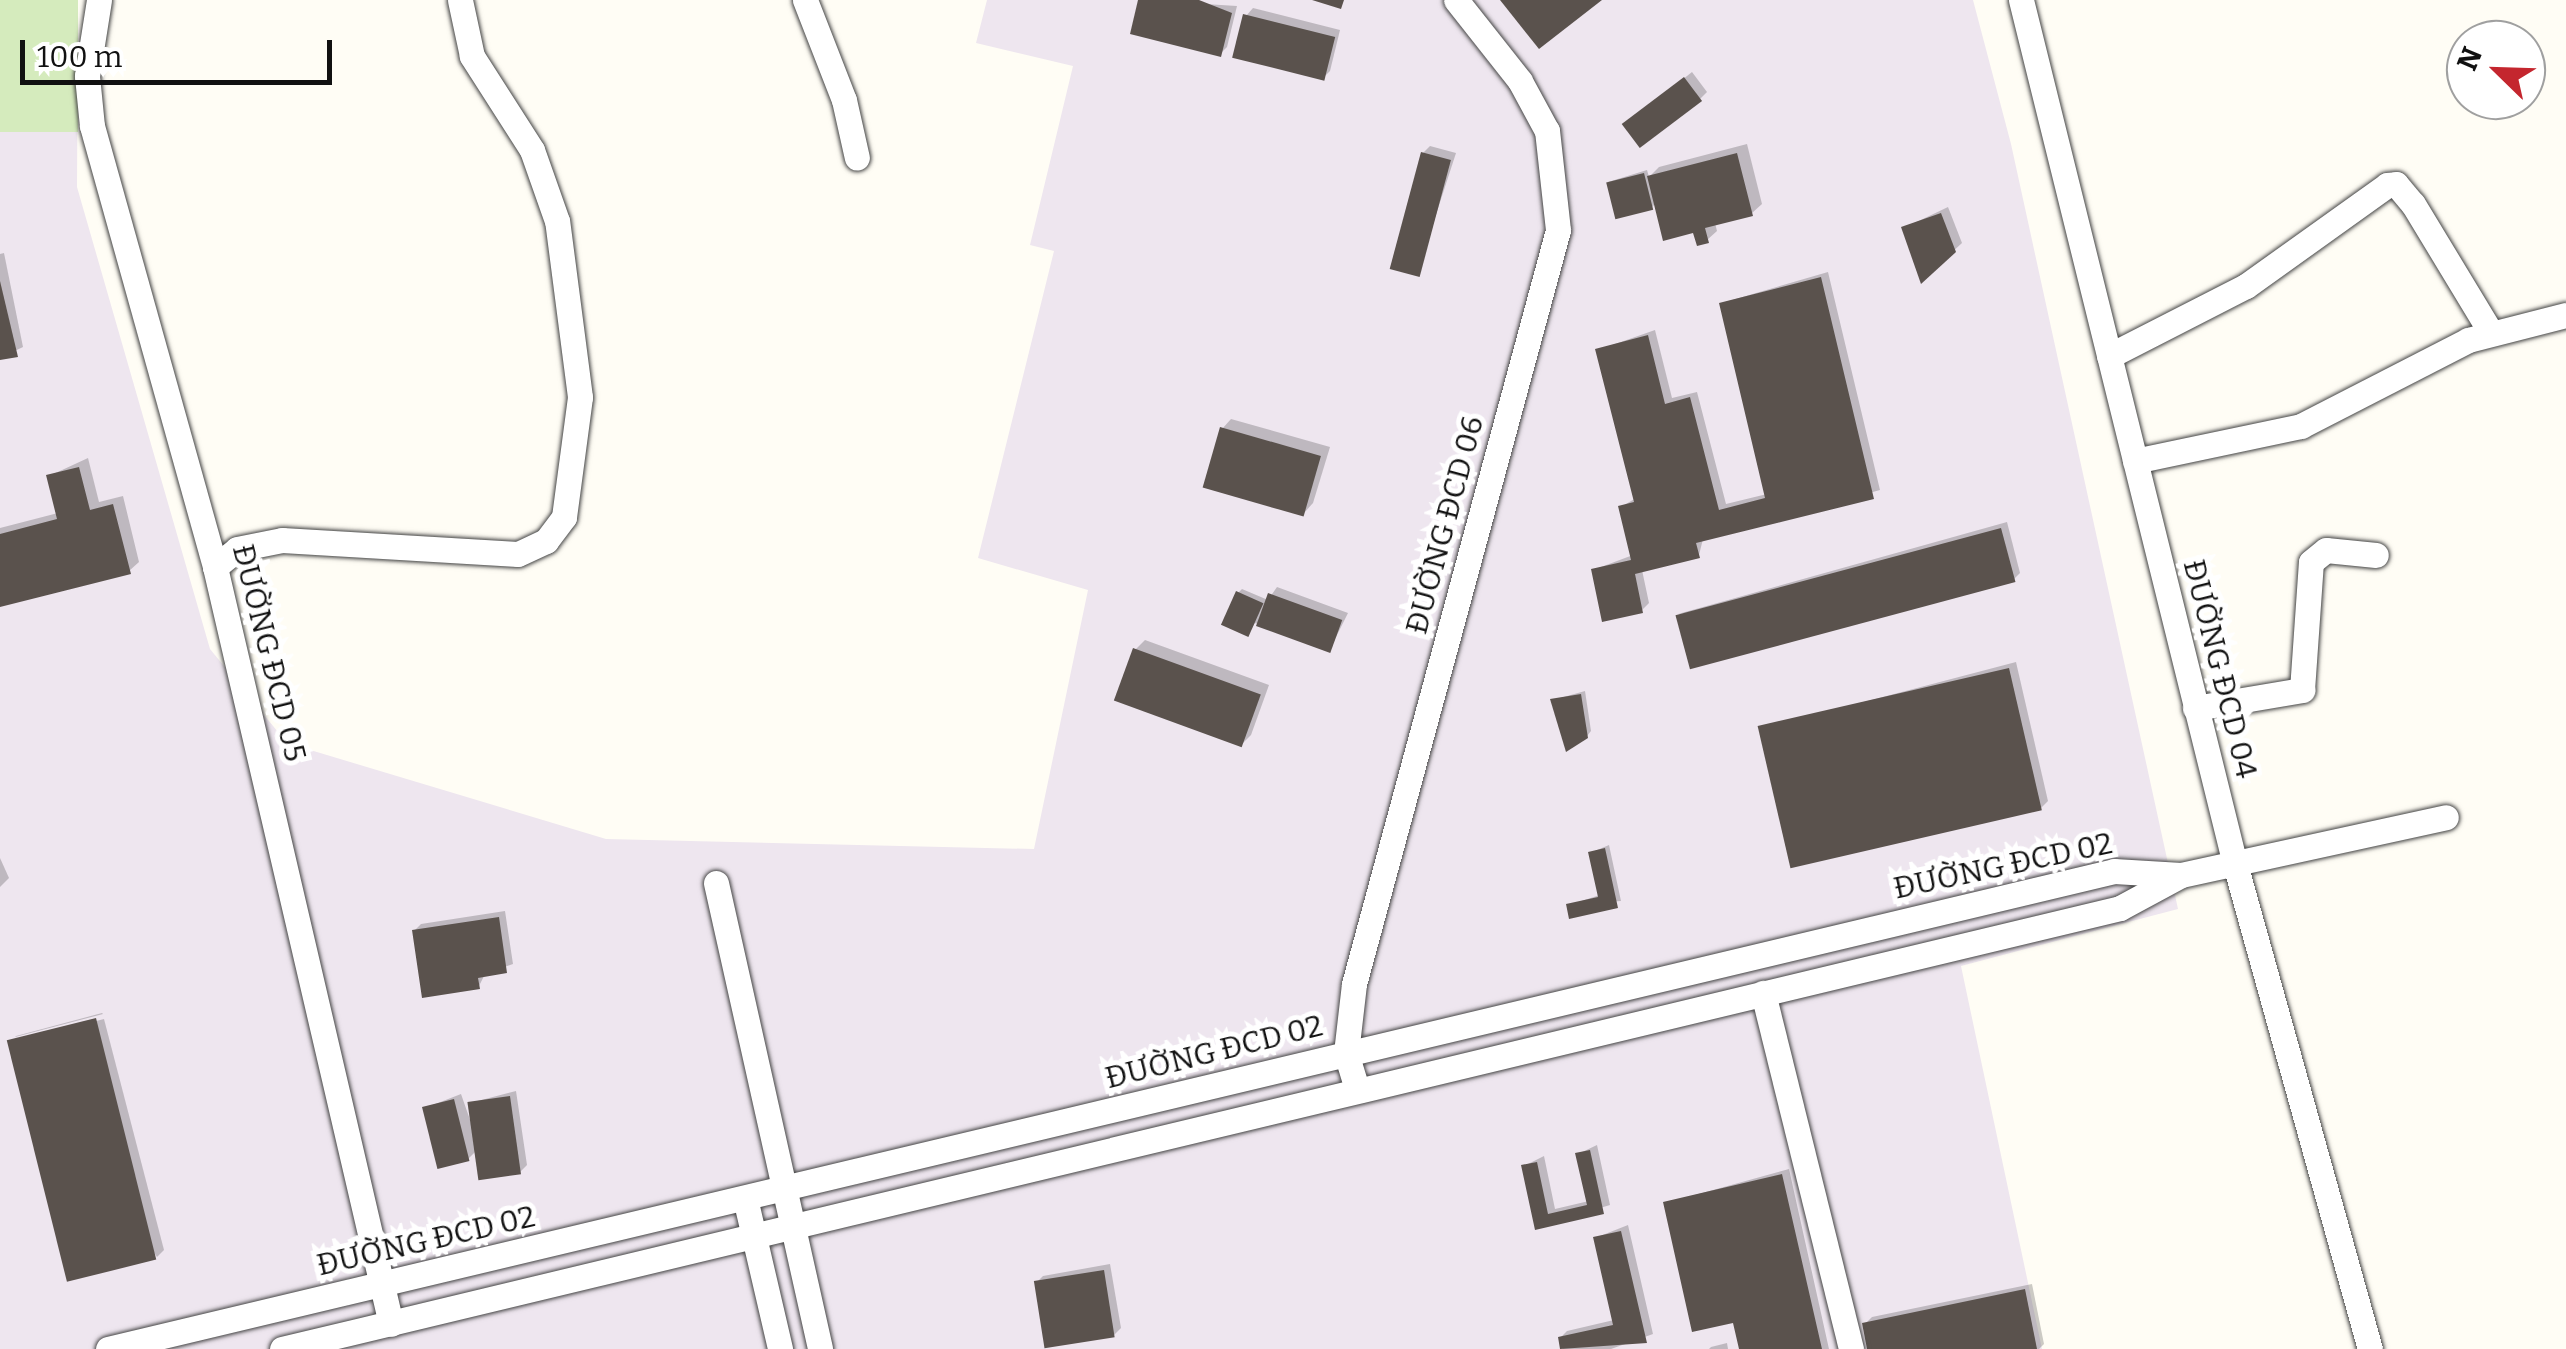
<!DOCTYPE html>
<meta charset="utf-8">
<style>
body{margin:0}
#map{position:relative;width:2566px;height:1349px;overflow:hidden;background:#fffdf5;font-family:Bitter,serif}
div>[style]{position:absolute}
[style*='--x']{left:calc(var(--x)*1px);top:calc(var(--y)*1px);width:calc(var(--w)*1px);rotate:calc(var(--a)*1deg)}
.industrial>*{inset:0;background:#eee6ef}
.green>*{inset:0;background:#d5ebbd;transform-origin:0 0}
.shadow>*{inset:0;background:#0003}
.building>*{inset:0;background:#5a524d;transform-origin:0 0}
.roads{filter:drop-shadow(0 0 2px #444) drop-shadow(0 0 2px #444)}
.minor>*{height:25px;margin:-12.5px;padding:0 12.5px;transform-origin:12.5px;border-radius:12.5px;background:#fff}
span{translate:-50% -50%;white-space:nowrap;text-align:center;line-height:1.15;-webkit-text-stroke:10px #fff;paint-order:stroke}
.street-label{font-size:30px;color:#111}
.north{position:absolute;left:2446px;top:20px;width:100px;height:100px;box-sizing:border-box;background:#fff;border:2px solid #a0a0a0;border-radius:50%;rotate:293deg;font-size:28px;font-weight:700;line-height:40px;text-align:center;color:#111}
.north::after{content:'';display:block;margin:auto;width:35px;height:45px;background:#c4262e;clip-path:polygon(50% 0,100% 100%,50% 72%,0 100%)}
.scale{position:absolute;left:20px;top:40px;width:312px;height:45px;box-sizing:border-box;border:5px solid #111;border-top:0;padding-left:12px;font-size:30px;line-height:35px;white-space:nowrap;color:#111;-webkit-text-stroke:8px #fff;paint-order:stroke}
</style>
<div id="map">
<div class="industrial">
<i style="clip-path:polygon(0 0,78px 0,77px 187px,210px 649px,287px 743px,606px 839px,1034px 849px,1088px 590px,978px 558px,1054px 251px,1030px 245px,1073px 66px,976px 43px,987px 0,1973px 0,2011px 144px,2178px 909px,1961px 966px,2042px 1349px,0 1349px)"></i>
</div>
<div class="green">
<i style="left:0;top:0;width:78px;height:132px"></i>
</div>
<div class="shadow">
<i style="clip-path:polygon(1141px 0,1237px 6px,1227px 47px,1220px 54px)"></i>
<i style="clip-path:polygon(1253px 8px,1340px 30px,1330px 71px,1323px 78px,1246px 16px)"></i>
<i style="clip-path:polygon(1692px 72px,1707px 92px,1700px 99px,1633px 119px)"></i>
<i style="clip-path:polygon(1747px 144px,1762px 204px,1752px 213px,1715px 223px,1717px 231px,1707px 240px,1656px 203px,1651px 208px,1608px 182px,1647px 170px,1649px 177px,1659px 167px)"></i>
<i style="clip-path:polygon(1430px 146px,1456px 153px,1417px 273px,1423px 153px)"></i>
<i style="clip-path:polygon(1948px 207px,1962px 243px,1922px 280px,1904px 228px)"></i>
<i style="clip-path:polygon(4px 253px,23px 347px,0 358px,0 254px)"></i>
<i style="clip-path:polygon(1828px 272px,1880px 490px,1703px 539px,1699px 555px,1642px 570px,1649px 603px,1642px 610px,1593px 570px,1633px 555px,1621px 507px,1636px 498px,1598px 350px,1655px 330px,1672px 398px,1697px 392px,1726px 504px,1767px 494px,1722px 303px)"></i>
<i style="clip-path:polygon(1231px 419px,1330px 447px,1313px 503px,1304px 513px,1222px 429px)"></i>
<i style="clip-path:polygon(88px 458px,99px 502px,123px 496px,139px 562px,129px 571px,0 604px,0 528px,58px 513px,49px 476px)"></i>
<i style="clip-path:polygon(2007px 522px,2020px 573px,2013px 580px,1678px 614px)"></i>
<i style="clip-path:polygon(1277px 587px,1348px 613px,1329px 651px,1255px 623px,1248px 634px,1238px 593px,1242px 589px,1268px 600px)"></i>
<i style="clip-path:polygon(1145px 640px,1269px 685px,1251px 735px,1241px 745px,1135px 650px)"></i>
<i style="clip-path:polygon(2016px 662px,2048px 801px,2041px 808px,1761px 729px)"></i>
<i style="clip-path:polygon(1585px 691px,1591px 731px,1587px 736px,1553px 700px)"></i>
<i style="clip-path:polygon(1609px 845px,1621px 901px,1569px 905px,1600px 895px,1590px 853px)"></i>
<i style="clip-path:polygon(0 858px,9px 878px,0 887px)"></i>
<i style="clip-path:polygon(505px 911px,513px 964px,485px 974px,479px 986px,414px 931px,421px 924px)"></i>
<i style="clip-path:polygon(102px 1013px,103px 1014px,15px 1037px,16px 1036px)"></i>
<i style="clip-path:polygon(104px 1019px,164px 1250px,157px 1257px,9px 1043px)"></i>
<i style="clip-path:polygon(516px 1091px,527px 1165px,520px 1172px,477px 1150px,468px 1159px,425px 1108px,461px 1094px,475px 1134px,470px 1103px)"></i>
<i style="clip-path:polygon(1597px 1145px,1610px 1205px,1537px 1227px,1524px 1166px,1544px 1156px,1555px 1209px,1589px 1201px,1578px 1154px)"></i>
<i style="clip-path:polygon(1789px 1169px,1829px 1349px,1742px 1349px,1735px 1320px,1666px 1203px)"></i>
<i style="clip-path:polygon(1628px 1225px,1653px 1334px,1611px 1349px,1563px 1349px,1560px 1338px,1567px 1331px,1614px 1320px,1595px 1238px)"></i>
<i style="clip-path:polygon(1110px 1264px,1121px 1328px,1114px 1335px,1036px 1283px,1043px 1276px)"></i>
<i style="clip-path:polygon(2032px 1284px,2044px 1344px,2039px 1349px,1870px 1349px,1865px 1324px,1872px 1317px)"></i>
<i style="clip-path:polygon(1727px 1343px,1728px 1349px,1709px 1349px,1711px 1347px)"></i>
</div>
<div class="building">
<i style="clip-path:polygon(1138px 0,1199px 0,1232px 13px,1221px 57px,1130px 34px)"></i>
<i style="clip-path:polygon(1312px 0,1344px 0,1341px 9px)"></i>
<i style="clip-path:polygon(1500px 0,1602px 0,1539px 49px)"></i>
<i style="left:1243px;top:14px;width:95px;height:45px;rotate:14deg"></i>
<i style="left:1684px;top:77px;width:30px;height:78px;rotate:53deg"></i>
<i style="left:1421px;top:152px;width:31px;height:121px;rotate:15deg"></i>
<i style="clip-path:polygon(1737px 153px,1753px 216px,1705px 228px,1709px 243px,1697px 246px,1693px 233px,1663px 241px,1647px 176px)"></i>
<i style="left:1644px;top:173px;width:38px;height:39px;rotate:76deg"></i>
<i style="clip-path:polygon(1941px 213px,1956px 252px,1921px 284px,1901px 227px)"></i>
<i style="clip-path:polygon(1821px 277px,1874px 499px,1696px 543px,1700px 558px,1635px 574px,1643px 613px,1602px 622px,1591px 569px,1631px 560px,1618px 506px,1634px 502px,1595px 349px,1648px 335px,1665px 404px,1690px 397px,1719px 510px,1765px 498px,1719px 303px)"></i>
<i style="clip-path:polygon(0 281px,18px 357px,0 360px)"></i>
<i style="left:1220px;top:427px;width:105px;height:63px;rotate:16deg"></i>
<i style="clip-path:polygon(79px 467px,90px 510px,113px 504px,131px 574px,0 607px,0 534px,57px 519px,46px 475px)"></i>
<i style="left:2001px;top:528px;width:56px;height:337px;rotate:75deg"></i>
<i style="left:1236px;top:591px;width:30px;height:37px;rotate:24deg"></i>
<i style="left:1268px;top:593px;width:79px;height:35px;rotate:20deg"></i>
<i style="left:1133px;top:648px;width:136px;height:56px;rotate:20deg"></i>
<i style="left:2009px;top:668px;width:146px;height:258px;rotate:77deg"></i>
<i style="clip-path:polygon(1581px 694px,1588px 738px,1566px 752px,1550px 699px)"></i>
<i style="clip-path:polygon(1605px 848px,1618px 908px,1569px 919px,1566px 904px,1598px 897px,1588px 852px)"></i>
<i style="clip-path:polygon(499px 917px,507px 973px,478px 978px,480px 989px,422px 998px,412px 930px)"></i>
<i style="left:96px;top:1018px;width:249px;height:92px;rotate:76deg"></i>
<i style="left:510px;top:1096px;width:79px;height:43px;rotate:82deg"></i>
<i style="left:454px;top:1099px;width:64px;height:33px;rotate:76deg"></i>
<i style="clip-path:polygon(1590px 1150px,1604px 1214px,1535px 1230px,1521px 1165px,1537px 1162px,1548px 1214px,1587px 1205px,1575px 1153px)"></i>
<i style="clip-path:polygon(1782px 1174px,1822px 1349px,1739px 1349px,1733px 1323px,1692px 1332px,1663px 1202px)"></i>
<i style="clip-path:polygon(1621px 1231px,1647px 1343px,1560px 1349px,1558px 1337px,1613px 1325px,1593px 1237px)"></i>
<i style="left:1104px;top:1270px;width:68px;height:71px;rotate:81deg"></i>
<i style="clip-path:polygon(2025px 1289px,2037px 1349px,1867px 1349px,1862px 1323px)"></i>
</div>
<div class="roads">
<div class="minor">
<i style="--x:99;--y:0;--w:77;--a:99"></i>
<i style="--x:87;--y:76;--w:50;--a:84.3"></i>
<i style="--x:92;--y:126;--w:458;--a:74.4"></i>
<i style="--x:215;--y:567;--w:777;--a:76.91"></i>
<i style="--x:805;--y:0;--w:107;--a:68.7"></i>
<i style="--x:844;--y:100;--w:59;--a:77.4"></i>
<i style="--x:2021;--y:0;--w:890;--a:76.09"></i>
<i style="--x:2235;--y:864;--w:503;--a:74.45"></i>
<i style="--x:2109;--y:356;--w:154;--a:-27.1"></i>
<i style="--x:2246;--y:286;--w:173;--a:-35.6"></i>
<i style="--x:2387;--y:185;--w:9;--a:-6"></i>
<i style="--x:2396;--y:184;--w:26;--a:50"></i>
<i style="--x:2413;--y:204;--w:149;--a:58.8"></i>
<i style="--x:2135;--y:461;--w:170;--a:-11.9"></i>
<i style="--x:2301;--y:426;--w:188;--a:-27.2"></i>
<i style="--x:2468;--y:340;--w:101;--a:-14.3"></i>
<i style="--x:215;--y:567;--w:28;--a:-39"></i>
<i style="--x:237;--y:549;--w:46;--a:-11.3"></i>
<i style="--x:282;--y:540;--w:236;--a:3.4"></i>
<i style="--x:518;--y:554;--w:31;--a:-25"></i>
<i style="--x:546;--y:541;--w:30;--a:-53"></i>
<i style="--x:564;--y:517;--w:121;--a:-82.4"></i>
<i style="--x:580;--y:397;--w:177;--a:-97.4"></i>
<i style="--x:557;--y:221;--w:75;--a:-109.4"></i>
<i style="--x:532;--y:150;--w:112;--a:-122.6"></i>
<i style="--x:472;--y:56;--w:57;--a:-102.1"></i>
<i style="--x:2195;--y:708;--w:109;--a:-9.5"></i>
<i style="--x:2302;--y:690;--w:128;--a:-86"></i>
<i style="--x:2311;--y:562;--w:19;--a:-39"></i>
<i style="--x:2326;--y:550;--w:50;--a:5.7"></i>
<i style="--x:716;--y:883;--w:477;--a:77.4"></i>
<i style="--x:1763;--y:993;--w:367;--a:76.1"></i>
<i style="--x:1357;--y:1089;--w:38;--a:-107"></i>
<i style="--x:1346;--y:1053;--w:69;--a:-83.4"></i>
<i style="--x:1354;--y:984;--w:781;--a:-74.86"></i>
<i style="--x:1558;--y:230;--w:100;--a:-96.3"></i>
<i style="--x:1547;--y:131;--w:57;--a:-118.4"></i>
<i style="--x:1520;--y:81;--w:103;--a:-128.3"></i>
<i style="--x:745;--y:1198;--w:155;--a:76.9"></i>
<i style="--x:108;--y:1349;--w:2062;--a:-13.4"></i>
<i style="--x:2114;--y:871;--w:67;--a:3.4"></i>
<i style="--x:2181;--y:875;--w:271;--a:-12.3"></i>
<i style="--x:282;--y:1349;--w:1890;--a:-13.49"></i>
<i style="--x:2120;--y:908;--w:69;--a:-28.4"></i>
</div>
</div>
<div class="street-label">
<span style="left:1445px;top:525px;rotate:-75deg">ĐƯỜNG ĐCD 06</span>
<span style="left:269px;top:653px;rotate:76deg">ĐƯỜNG ĐCD 05</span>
<span style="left:2220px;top:669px;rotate:76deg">ĐƯỜNG ĐCD 04</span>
<span style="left:2003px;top:866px;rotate:-12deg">ĐƯỜNG ĐCD 02</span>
<span style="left:1214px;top:1052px;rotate:-14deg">ĐƯỜNG ĐCD 02</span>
<span style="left:426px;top:1241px;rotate:-13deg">ĐƯỜNG ĐCD 02</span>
</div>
<div class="north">N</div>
<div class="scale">100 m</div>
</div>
